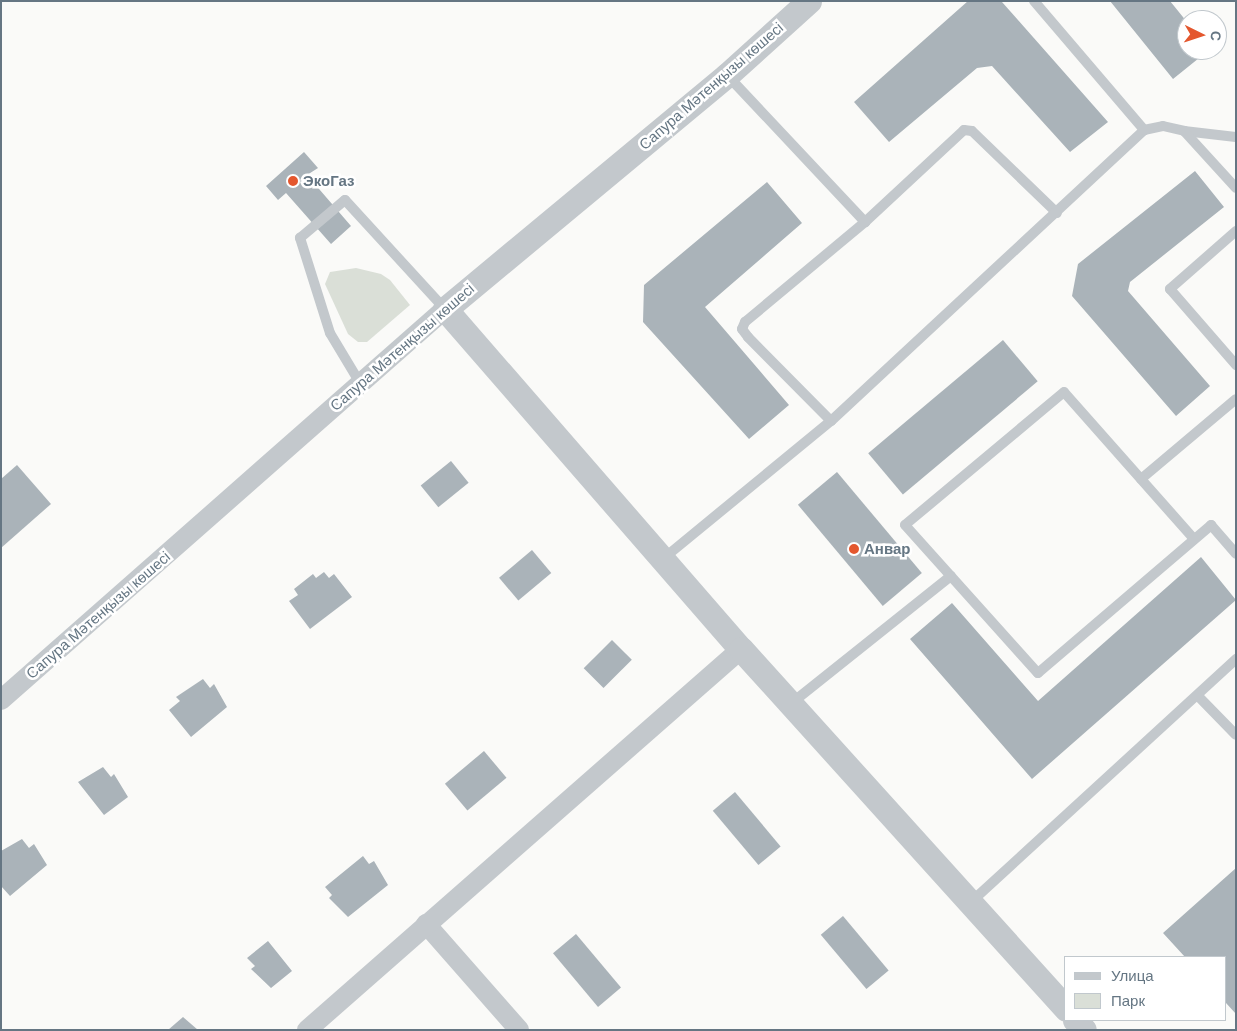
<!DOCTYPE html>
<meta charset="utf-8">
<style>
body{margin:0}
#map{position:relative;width:1237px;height:1031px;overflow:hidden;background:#fafaf8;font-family:Helvetica,sans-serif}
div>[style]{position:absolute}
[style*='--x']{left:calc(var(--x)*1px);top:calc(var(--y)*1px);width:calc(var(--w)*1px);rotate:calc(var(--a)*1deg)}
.green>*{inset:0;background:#dadfd7}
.building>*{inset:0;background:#aab3b9;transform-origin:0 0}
.service>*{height:10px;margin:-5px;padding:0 5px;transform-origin:5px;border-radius:5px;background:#c3c8cc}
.minor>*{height:20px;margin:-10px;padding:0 10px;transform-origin:10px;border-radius:10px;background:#c3c8cc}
.tertiary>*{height:25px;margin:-12.5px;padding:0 12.5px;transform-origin:12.5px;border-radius:12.5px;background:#c3c8cc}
.dots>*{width:14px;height:14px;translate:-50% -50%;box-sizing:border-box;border:2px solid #fff;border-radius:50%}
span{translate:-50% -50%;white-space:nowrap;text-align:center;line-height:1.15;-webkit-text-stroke:5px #fff;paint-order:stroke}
.street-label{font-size:15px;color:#657683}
.poi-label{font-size:15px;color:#657683;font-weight:700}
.left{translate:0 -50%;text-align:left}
.frame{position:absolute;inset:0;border:2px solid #657683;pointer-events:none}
.legend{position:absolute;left:1064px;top:956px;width:162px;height:65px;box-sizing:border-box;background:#fff;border:1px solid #c1c8cd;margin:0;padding:6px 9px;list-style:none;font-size:15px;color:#657683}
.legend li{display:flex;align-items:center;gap:10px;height:25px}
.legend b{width:25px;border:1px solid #c1c8cd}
.north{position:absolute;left:1177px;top:10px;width:50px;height:50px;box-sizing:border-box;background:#fff;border:1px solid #c1c8cd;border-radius:50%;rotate:94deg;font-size:14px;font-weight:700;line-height:20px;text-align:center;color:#657683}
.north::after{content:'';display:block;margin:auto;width:18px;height:22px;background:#e4572e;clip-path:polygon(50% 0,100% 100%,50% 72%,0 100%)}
</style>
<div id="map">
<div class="green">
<i style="clip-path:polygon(356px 268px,381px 274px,390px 280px,410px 305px,367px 342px,358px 342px,348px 334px,325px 284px,330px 272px)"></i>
</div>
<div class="building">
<i style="clip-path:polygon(968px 1px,1002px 2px,1108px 122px,1070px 152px,992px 66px,977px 68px,889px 142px,854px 102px)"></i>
<i style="clip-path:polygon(1110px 1px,1170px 1px,1187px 22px,1187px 50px,1209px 50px,1173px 79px)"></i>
<i style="clip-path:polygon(304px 152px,318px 168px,307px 175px,351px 226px,331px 244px,286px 193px,278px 200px,266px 186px)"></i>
<i style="clip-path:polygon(1195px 171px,1224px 207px,1130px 282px,1128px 291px,1210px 386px,1176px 416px,1072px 296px,1078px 264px)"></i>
<i style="clip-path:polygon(767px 182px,802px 223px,705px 307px,789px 405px,749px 439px,643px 322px,644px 285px)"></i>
<i style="left:1003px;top:340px;width:54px;height:176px;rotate:50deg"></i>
<i style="left:451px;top:461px;width:28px;height:39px;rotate:51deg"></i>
<i style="clip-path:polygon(17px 465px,51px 504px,1px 548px,1px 479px)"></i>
<i style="left:837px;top:472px;width:132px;height:51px;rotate:50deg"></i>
<i style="left:532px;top:550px;width:30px;height:43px;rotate:50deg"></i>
<i style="clip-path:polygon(1201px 557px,1236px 600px,1032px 779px,910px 639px,952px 603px,1038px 701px)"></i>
<i style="clip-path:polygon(324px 572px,329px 578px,334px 574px,352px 597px,310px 629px,289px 601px,298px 595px,294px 589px,313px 574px,316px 578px)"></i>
<i style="left:612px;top:640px;width:28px;height:40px;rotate:45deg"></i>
<i style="clip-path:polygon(203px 679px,210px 688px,214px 684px,227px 707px,191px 737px,169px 710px,180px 701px,176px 697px)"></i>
<i style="left:484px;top:751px;width:35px;height:51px;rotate:50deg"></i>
<i style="clip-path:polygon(103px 767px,111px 777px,114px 774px,128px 797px,104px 815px,78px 782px)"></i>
<i style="left:735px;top:792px;width:71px;height:29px;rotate:50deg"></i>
<i style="clip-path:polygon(22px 839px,29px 848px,34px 844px,47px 865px,10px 896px,1px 886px,1px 851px)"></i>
<i style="clip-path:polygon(363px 856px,369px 864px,374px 861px,388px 885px,348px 917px,329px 898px,332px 895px,325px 887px)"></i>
<i style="clip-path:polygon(1236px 868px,1236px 1014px,1226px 1003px,1226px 957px,1185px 957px,1163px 933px)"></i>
<i style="left:843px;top:916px;width:71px;height:29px;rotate:50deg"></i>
<i style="left:576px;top:934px;width:70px;height:30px;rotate:50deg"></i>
<i style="clip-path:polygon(268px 941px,292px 971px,271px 988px,251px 969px,255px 966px,247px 958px)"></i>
<i style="clip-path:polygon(183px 1017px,198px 1030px,168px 1030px)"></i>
</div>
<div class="service">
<i style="--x:1034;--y:1;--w:170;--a:49.5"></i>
<i style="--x:727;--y:75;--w:202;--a:46.8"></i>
<i style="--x:1184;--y:131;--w:52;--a:6.6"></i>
<i style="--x:1236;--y:231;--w:88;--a:138.7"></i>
<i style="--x:1170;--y:289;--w:101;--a:49"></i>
<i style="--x:360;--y:383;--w:58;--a:-121"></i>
<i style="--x:330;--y:333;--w:100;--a:-107.5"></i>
<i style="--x:300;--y:238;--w:59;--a:-40.2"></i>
<i style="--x:345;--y:200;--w:148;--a:47.5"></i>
<i style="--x:831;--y:421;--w:118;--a:-134.7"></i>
<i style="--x:748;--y:337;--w:10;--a:-127"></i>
<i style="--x:742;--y:329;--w:8;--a:-67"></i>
<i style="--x:745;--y:322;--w:156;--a:-39.8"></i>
<i style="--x:865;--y:222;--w:135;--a:-42.9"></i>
<i style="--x:964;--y:130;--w:8;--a:7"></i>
<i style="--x:972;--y:131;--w:118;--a:44"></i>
<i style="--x:1141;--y:479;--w:124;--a:-40.1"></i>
<i style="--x:1194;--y:539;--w:196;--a:-131.5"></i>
<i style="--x:1064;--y:392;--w:207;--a:140.1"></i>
<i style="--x:905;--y:525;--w:199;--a:48.1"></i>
<i style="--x:1038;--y:673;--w:228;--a:-40.5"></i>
<i style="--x:1211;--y:525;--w:38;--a:49"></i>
<i style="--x:664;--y:558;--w:216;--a:-39.4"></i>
<i style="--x:831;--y:421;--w:427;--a:-42.9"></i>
<i style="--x:1144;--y:130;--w:19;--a:-12"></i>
<i style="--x:1163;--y:126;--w:22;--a:13"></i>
<i style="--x:1184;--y:131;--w:77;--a:47.6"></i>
<i style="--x:1198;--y:696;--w:54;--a:45.7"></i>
<i style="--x:793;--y:702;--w:202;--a:-38.6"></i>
<i style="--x:971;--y:902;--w:360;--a:-42.5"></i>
</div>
<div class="minor">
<i style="--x:1;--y:700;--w:592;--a:-41.37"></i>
<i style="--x:426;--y:924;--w:141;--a:48.7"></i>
<i style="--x:307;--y:1030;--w:578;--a:-41.28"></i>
</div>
<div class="tertiary">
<i style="--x:809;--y:1;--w:110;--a:137.9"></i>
<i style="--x:727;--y:75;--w:366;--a:140.3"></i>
<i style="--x:445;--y:309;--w:451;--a:49"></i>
<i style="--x:741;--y:649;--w:485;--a:47.9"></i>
<i style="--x:1075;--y:1020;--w:13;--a:48"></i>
</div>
<div class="dots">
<i style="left:293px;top:181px;background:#e4572e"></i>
<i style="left:854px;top:549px;background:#e4572e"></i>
</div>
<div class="street-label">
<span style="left:711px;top:86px;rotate:-41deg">Сапура Мәтенқызы көшесі</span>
<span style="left:402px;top:347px;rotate:-41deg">Сапура Мәтенқызы көшесі</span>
<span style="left:98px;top:615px;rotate:-41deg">Сапура Мәтенқызы көшесі</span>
</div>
<div class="poi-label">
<span class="left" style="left:303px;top:181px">ЭкоГаз</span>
<span class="left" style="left:864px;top:549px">Анвар</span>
</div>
<div class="frame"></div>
<ul class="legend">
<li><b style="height:6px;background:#c3c8cc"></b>Улица</li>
<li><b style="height:14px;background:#dadfd7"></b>Парк</li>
</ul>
<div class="north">С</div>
</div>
